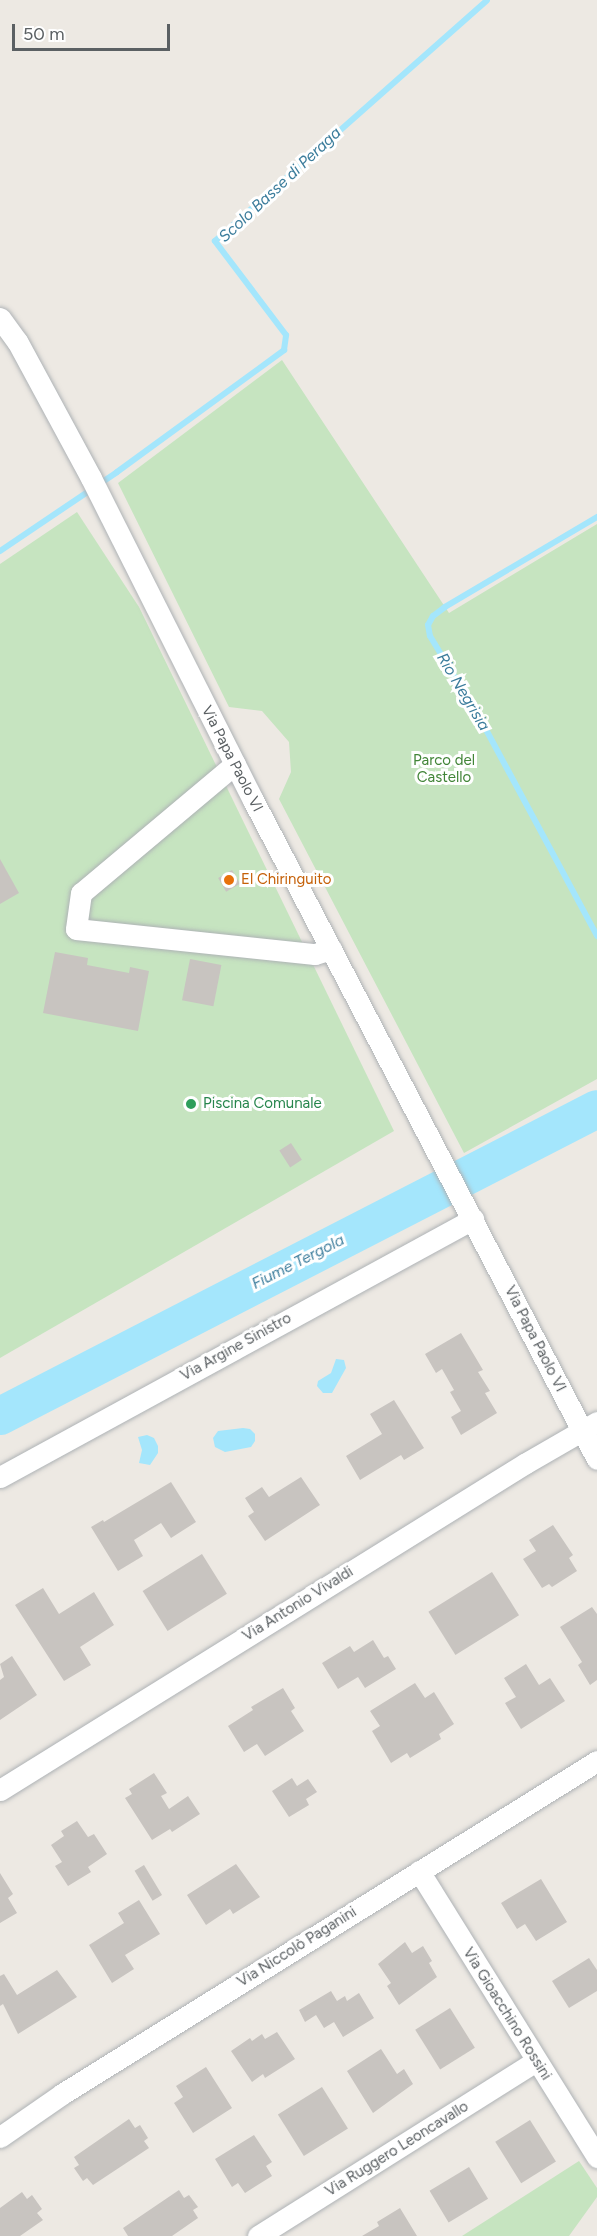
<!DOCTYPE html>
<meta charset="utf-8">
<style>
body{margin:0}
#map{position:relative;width:597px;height:2236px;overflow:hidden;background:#ede9e3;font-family:Figtree,sans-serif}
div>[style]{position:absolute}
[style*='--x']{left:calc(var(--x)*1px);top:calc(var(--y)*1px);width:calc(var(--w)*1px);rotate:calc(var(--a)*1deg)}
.green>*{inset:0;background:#c6e4c0}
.water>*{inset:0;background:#a4e6fc}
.stream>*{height:6px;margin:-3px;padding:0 3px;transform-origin:3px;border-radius:3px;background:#a4e6fc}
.river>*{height:38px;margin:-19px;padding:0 19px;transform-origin:19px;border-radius:19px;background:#a4e6fc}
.building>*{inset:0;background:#c8c4c0;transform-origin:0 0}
.roads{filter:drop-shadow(0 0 2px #aeb2b5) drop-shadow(0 0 2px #aeb2b5)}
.street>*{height:21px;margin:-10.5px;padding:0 10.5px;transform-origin:10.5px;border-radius:10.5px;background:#fff}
.dots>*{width:16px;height:16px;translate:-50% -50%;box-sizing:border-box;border:3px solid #fff;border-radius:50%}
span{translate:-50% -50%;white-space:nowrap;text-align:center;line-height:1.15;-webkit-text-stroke:6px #fff;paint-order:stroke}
.street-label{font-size:15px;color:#5b6063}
.park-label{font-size:15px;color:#428538}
.food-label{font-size:15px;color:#c56008}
.left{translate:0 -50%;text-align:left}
.leisure-label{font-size:15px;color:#27864d}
.water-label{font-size:16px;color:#3c7d9c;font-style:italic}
.scale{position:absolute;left:12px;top:24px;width:158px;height:27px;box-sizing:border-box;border:3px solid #5b6063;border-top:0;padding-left:8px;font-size:18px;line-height:21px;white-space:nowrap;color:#5b6063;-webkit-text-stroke:4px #fff;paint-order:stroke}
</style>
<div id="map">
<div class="green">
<i style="clip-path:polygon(282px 360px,449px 613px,597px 524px,597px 1079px,464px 1153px,279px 799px,291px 772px,289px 742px,262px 711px,229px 707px,118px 483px)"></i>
<i style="clip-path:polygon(77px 512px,139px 607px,394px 1131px,0 1358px,0 564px)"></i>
<i style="clip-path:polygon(579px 2161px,597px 2188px,597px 2197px,569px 2236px,462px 2236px)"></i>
</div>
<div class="water">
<i style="clip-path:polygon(336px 1359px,344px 1360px,346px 1368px,332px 1393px,323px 1393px,317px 1386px,318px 1381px,331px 1373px)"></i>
<i style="clip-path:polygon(243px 1428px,250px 1429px,255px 1434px,255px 1441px,251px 1447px,225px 1452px,215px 1447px,213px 1438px,218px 1431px)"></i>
<i style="clip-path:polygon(147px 1435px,154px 1438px,158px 1446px,158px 1453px,150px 1465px,139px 1463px,142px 1450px,138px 1437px)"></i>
</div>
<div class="stream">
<i style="--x:597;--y:517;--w:177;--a:149.4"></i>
<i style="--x:445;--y:607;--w:15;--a:143"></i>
<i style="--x:433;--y:616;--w:10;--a:119"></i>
<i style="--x:428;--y:625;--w:11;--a:80"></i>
<i style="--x:430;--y:636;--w:103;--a:58.9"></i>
<i style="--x:483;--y:724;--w:241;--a:61.7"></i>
<i style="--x:0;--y:551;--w:141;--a:-34"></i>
<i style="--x:117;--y:472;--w:207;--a:-36.1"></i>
<i style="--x:284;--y:350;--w:15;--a:-82"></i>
<i style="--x:286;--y:335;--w:118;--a:-127.1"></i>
<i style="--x:215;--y:241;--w:363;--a:-41.5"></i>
</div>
<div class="river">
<i style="--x:0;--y:1416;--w:671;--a:-27.21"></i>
</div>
<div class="building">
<i style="clip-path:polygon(0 859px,19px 893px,0 904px)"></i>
<i style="left:232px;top:870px;width:16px;height:16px;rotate:60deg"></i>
<i style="clip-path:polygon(55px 952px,88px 958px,87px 965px,129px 973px,130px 967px,149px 971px,138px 1031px,43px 1013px)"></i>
<i style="left:190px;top:959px;width:32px;height:42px;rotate:11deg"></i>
<i style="left:291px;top:1143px;width:20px;height:14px;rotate:57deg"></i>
<i style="clip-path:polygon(461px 1333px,483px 1370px,478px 1372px,490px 1391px,485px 1393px,497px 1413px,461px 1435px,451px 1417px,461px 1411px,450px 1392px,454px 1390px,442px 1369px,436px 1373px,425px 1354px)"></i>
<i style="clip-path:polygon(394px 1400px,424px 1448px,404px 1460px,401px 1455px,360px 1480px,346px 1456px,382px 1434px,370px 1414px)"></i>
<i style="clip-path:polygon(301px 1477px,320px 1505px,265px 1541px,248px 1516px,254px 1512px,245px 1498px,262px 1487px,269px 1497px)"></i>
<i style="clip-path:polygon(171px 1482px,196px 1522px,171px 1538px,161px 1523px,134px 1540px,143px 1556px,118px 1571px,91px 1527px,103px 1520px,104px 1522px)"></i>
<i style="clip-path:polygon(553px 1525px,573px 1555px,569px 1558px,577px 1571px,552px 1587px,549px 1584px,542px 1588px,523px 1559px,536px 1551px,529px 1540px)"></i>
<i style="left:202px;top:1554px;width:47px;height:70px;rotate:58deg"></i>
<i style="left:492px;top:1572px;width:51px;height:75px;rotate:58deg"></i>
<i style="clip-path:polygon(43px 1588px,59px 1614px,94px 1592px,114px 1625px,80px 1647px,91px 1665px,64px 1681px,15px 1605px)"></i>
<i style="clip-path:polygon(592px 1607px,597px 1614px,597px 1680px,590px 1685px,578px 1665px,582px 1662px,560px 1627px)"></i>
<i style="clip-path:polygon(373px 1640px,384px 1658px,388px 1656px,396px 1669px,365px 1688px,358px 1677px,338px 1689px,322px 1663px,350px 1646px,354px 1652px)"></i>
<i style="clip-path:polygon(12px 1656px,37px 1695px,0 1720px,0 1680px,4px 1677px,0 1664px)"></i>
<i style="clip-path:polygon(526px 1664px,539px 1685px,550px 1678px,565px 1701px,521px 1729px,505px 1703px,516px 1697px,504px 1678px)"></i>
<i style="clip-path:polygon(415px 1683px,425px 1698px,434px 1692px,454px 1724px,439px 1734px,441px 1739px,410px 1758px,407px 1753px,391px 1763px,372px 1731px,380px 1726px,370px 1711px)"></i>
<i style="clip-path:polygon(283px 1688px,295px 1708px,291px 1711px,304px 1731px,265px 1756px,257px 1744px,244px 1752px,228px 1726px,253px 1710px,251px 1707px)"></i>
<i style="clip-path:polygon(154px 1773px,167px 1793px,161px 1796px,169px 1809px,188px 1796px,200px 1814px,172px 1832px,170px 1829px,152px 1840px,125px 1798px,132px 1794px,129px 1789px)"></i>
<i style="clip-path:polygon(292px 1778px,297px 1786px,308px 1779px,317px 1792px,306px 1799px,309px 1805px,289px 1817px,272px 1791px)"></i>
<i style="clip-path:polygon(77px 1821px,88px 1837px,94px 1834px,107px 1854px,88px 1867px,91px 1872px,68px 1886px,55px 1866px,62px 1862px,51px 1845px,64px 1836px,61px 1831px)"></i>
<i style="clip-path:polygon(236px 1864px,260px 1897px,233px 1914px,230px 1909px,206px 1925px,187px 1895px)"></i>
<i style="left:144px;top:1865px;width:35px;height:11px;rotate:59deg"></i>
<i style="clip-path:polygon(0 1873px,13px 1894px,8px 1898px,17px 1913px,0 1923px)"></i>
<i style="clip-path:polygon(541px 1879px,567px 1922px,536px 1941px,525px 1924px,517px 1929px,501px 1903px)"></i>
<i style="clip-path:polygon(139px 1900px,160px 1934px,125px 1955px,134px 1969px,112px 1983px,89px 1945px,124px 1923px,118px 1913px)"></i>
<i style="clip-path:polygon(405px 1942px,412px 1953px,423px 1946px,432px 1961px,429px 1963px,437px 1977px,399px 2005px,387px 1986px,391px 1983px,378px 1964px)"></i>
<i style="clip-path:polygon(589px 1958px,597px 1970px,597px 1991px,569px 2008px,552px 1981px)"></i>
<i style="clip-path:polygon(57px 1970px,77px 1997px,18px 2034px,3px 2004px,0 2006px,0 1976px,4px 1974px,17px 1995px)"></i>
<i style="clip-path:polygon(331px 1991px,337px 2001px,345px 1996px,347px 2001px,359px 1993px,374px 2018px,343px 2037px,334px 2022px,324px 2028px,316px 2015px,305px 2022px,299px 2010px)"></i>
<i style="left:450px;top:2008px;width:47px;height:41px;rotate:58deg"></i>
<i style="clip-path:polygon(277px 2032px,295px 2059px,265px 2078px,263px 2074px,252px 2082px,231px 2051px,250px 2038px,252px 2041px,262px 2034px,265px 2039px)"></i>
<i style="clip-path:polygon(381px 2049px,397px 2074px,404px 2069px,413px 2084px,373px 2113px,347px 2071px)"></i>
<i style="clip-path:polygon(206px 2067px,232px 2108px,193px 2133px,174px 2103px,183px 2097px,176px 2086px)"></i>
<i style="left:322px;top:2087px;width:49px;height:52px;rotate:58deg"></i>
<i style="clip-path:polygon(129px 2119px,135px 2128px,140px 2125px,148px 2138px,144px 2141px,149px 2148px,93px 2185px,87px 2178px,83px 2181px,74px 2168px,79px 2165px,74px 2157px)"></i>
<i style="left:530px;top:2120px;width:49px;height:41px;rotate:58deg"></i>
<i style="clip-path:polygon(254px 2135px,272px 2162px,266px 2166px,272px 2176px,245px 2193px,238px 2183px,232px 2187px,215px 2159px)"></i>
<i style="left:469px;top:2167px;width:37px;height:46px;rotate:59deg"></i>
<i style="clip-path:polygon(179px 2190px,184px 2198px,189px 2195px,198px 2207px,193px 2210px,198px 2218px,172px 2236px,128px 2236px,123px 2228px)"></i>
<i style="clip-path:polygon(22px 2192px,27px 2199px,32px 2195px,42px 2209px,37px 2213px,43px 2220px,20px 2236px,0 2236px,0 2208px)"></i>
<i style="clip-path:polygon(400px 2208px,417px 2236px,362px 2236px,379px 2226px,377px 2222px)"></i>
</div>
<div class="roads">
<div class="street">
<i style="--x:0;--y:318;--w:29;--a:54"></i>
<i style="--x:17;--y:341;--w:156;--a:61.6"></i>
<i style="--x:91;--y:478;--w:360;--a:63.3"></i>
<i style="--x:253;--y:800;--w:743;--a:62.44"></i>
<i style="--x:235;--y:764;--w:201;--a:140"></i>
<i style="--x:81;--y:893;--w:36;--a:98"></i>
<i style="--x:76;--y:929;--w:240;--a:6"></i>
<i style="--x:315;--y:954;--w:17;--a:-17"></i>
<i style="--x:0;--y:1477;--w:539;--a:-28.61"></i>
<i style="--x:0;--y:1790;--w:619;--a:-31.87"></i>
<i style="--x:526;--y:1463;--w:82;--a:-30"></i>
<i style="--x:419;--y:1871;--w:337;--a:58.1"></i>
<i style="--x:0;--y:2137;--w:75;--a:-34.7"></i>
<i style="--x:62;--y:2094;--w:630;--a:-31.9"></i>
<i style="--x:258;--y:2236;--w:328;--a:-32.2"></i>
</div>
</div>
<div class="dots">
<i style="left:229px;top:880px;background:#e8710a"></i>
<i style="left:191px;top:1104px;background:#2e9e5b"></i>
</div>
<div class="street-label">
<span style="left:232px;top:759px;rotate:63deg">Via Papa Paolo VI</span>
<span style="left:535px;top:1339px;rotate:63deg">Via Papa Paolo VI</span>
<span style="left:236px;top:1347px;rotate:-29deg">Via Argine Sinistro</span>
<span style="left:298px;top:1604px;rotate:-32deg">Via Antonio Vivaldi</span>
<span style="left:297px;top:1947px;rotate:-32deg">Via Niccolò Paganini</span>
<span style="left:507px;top:2014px;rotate:58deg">Via Gioacchino Rossini</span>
<span style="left:397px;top:2149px;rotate:-32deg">Via Ruggero Leoncavallo</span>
</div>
<div class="park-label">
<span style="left:444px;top:769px">Parco del<br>Castello</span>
</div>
<div class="food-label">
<span class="left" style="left:241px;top:880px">El Chiringuito</span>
</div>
<div class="leisure-label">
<span class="left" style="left:203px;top:1104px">Piscina Comunale</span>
</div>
<div class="water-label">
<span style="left:280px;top:185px;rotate:-43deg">Scolo Basse di Peraga</span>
<span style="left:463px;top:692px;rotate:59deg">Rio Negrisia</span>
<span style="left:298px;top:1262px;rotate:-27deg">Fiume Tergola</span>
</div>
<div class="scale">50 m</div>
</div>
